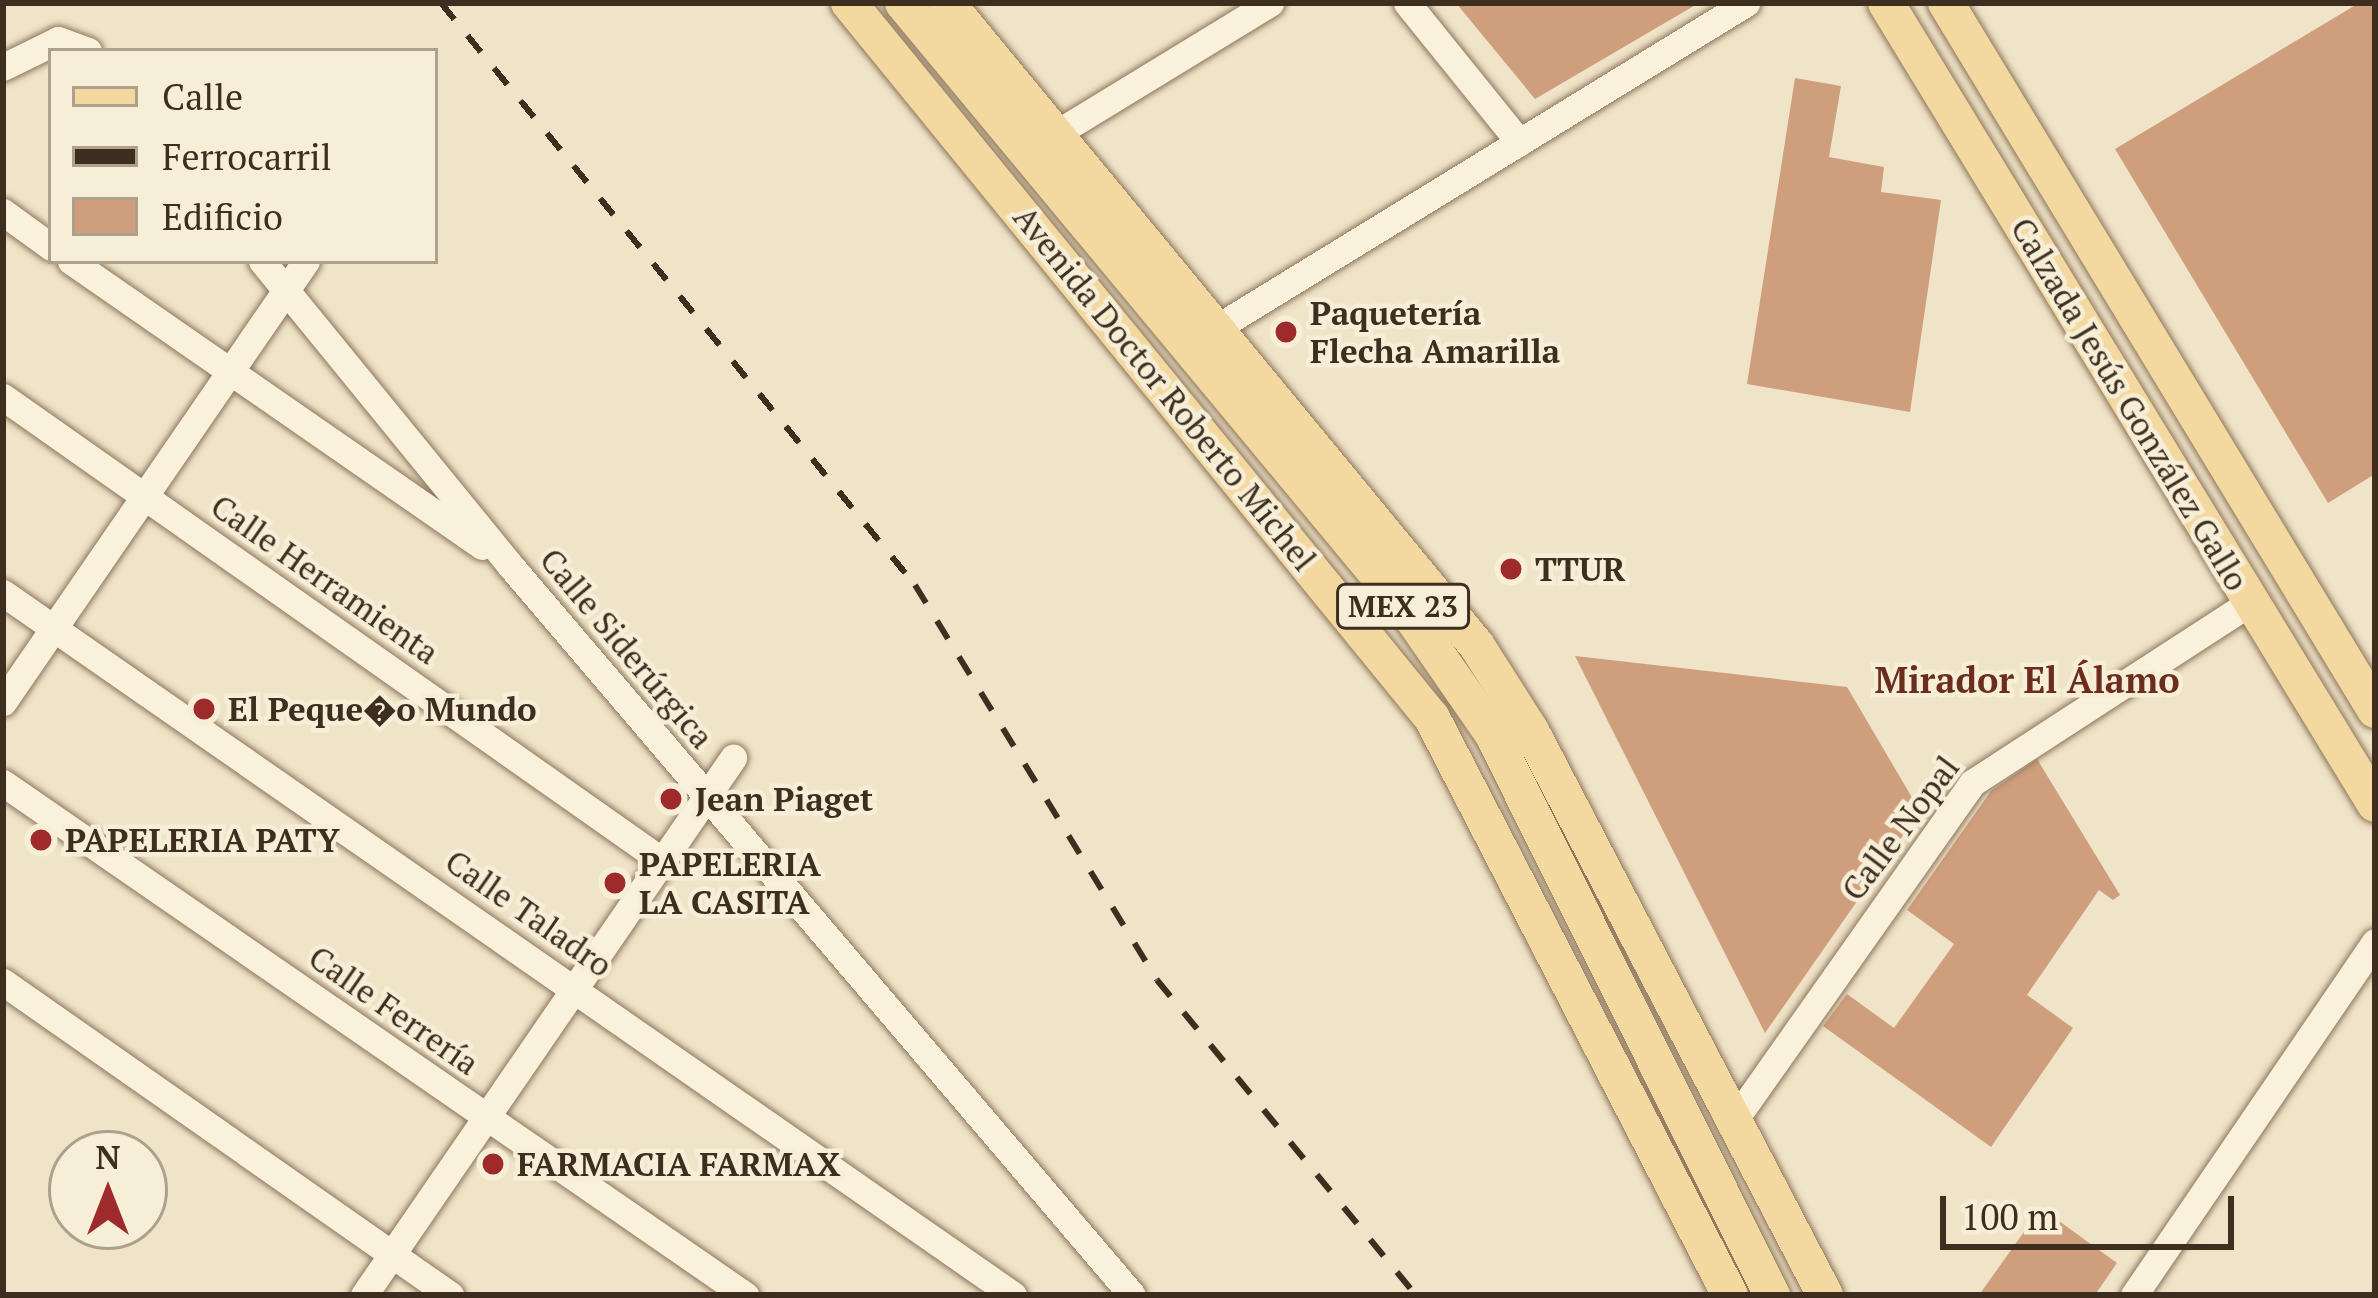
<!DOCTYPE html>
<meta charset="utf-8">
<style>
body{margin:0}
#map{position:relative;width:2378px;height:1298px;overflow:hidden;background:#f0e4c8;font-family:"PT Serif",serif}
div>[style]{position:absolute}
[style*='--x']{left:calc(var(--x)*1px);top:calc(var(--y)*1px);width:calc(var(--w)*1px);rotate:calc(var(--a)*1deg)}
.building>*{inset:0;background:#cf9f7d}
.roads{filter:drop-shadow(0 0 3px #8d765c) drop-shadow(0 0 3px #8d765c)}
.minor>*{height:27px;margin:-13.5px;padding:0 13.5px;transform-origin:13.5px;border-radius:13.5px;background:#faf1dc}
.major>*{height:36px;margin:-18px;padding:0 18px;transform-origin:18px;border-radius:18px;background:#f3d9a0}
.rail>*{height:6px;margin-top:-3px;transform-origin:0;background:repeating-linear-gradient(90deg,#3d2e20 0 21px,transparent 0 42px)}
.dots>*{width:33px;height:33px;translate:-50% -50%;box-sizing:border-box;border:6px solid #f7eed8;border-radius:50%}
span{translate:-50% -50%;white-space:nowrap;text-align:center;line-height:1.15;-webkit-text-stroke:9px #f7eed8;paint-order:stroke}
.shield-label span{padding:3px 9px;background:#f7eed8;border:3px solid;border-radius:9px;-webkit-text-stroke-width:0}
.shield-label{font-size:30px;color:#3d2e20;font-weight:700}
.poi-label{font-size:33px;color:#3d2e20;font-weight:700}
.left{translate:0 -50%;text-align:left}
.street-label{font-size:33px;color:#3d2e20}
.neighbourhood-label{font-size:36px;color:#6b2e1e;font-weight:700}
.frame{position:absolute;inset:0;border:6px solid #3d2e20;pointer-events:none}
.legend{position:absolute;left:48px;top:48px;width:390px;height:216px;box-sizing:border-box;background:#f7eed8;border:3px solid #ada18e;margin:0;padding:15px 21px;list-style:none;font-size:36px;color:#3d2e20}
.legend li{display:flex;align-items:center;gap:24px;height:60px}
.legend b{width:60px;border:3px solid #ada18e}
.north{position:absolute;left:48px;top:1130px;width:120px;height:120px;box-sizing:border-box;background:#f7eed8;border:3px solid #ada18e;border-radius:50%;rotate:0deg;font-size:33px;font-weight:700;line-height:48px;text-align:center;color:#3d2e20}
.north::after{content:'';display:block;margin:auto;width:42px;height:54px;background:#9e2a2b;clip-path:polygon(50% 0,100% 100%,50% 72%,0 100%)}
.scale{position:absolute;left:1940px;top:1196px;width:294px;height:54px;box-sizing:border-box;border:6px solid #3d2e20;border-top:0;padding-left:15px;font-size:36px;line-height:42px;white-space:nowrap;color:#3d2e20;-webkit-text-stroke:9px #f7eed8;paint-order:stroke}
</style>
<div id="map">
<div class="building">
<i style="clip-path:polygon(1456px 3px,1699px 3px,1535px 99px)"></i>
<i style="clip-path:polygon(2359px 3px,2375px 3px,2375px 474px,2328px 503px,2115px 149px)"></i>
<i style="clip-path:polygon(1795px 78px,1841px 86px,1829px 157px,1884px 167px,1881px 192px,1941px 200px,1910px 412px,1747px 384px)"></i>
<i style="clip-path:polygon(1575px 656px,1847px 687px,1920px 811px,1765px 1033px)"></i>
<i style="clip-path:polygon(2037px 759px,2120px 895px,2113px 900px,2099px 890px,2027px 995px,2073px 1028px,1991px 1147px,1823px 1026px,1847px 994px,1894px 1028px,1954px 944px,1907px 910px,1991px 791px)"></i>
<i style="clip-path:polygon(2041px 1208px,2117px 1263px,2095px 1295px,1979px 1295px)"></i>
</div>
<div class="roads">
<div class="minor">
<i style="--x:1407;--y:3;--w:179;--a:51.1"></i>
<i style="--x:3;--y:67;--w:61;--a:-26.1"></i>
<i style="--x:58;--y:40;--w:32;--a:20"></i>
<i style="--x:1039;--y:144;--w:271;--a:-31.4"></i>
<i style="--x:3;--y:212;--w:59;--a:36.1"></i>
<i style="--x:71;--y:261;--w:500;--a:34.74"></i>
<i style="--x:262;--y:261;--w:391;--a:50.8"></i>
<i style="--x:509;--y:564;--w:960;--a:49.56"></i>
<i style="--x:1200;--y:338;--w:641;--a:-31.53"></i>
<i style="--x:3;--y:397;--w:808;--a:35.13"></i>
<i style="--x:3;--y:593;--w:1230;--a:34.8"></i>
<i style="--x:3;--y:702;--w:535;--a:-55.51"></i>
<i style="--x:3;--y:783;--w:902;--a:34.61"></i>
<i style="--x:3;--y:982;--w:546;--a:35"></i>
<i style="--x:1733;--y:1122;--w:415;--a:-54.8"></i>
<i style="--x:1972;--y:783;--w:329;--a:-33"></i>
<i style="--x:364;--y:1295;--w:652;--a:-55.51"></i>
<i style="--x:2134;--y:1295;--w:427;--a:-55.7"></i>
</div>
<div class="major">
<i style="--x:849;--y:3;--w:923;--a:50.81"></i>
<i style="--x:1432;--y:718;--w:649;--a:62.69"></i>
<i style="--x:903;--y:3;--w:788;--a:50.31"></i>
<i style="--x:1406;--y:609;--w:151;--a:55.3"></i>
<i style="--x:1492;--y:733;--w:628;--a:63.52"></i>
<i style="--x:947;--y:3;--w:833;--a:50.5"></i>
<i style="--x:1477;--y:646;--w:101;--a:57.6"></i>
<i style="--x:1531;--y:731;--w:636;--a:62.47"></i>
<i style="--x:1886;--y:3;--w:938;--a:58.6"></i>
<i style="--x:1946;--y:3;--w:827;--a:58.75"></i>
</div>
</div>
<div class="rail">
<i style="--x:441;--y:3;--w:751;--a:50.84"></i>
<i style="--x:915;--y:585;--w:463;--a:58.5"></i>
<i style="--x:1157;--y:980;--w:408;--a:50.6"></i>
</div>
<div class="dots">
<i style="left:1286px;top:332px;background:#9e2a2b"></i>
<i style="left:1511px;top:569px;background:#9e2a2b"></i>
<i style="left:204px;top:709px;background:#9e2a2b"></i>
<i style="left:671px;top:799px;background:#9e2a2b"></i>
<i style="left:41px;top:840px;background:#9e2a2b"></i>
<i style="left:615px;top:883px;background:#9e2a2b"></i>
<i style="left:493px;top:1164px;background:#9e2a2b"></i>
</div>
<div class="shield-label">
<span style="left:1403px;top:606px">MEX 23</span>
</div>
<div class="poi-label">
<span class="left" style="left:1310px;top:332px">Paquetería<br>Flecha Amarilla</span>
<span class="left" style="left:1535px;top:569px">TTUR</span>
<span class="left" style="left:228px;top:709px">El Peque�o Mundo</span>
<span class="left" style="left:695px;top:799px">Jean Piaget</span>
<span class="left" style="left:65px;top:840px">PAPELERIA PATY</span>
<span class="left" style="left:639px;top:883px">PAPELERIA<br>LA CASITA</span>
<span class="left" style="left:517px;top:1164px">FARMACIA FARMAX</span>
</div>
<div class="street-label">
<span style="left:1165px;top:388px;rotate:51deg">Avenida Doctor Roberto Michel</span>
<span style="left:2130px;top:404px;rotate:59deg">Calzada Jesús González Gallo</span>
<span style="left:325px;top:579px;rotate:35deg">Calle Herramienta</span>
<span style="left:627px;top:648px;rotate:50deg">Calle Siderúrgica</span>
<span style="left:1900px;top:828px;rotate:-53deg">Calle Nopal</span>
<span style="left:529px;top:913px;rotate:35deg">Calle Taladro</span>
<span style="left:394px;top:1010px;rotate:35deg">Calle Ferrería</span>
</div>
<div class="neighbourhood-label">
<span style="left:2027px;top:680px">Mirador El Álamo</span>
</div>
<div class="frame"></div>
<ul class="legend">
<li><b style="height:15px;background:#f3d9a0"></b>Calle</li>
<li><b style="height:15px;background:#3d2e20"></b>Ferrocarril</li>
<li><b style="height:33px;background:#cf9f7d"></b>Edificio</li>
</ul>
<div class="north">N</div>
<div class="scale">100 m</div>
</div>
